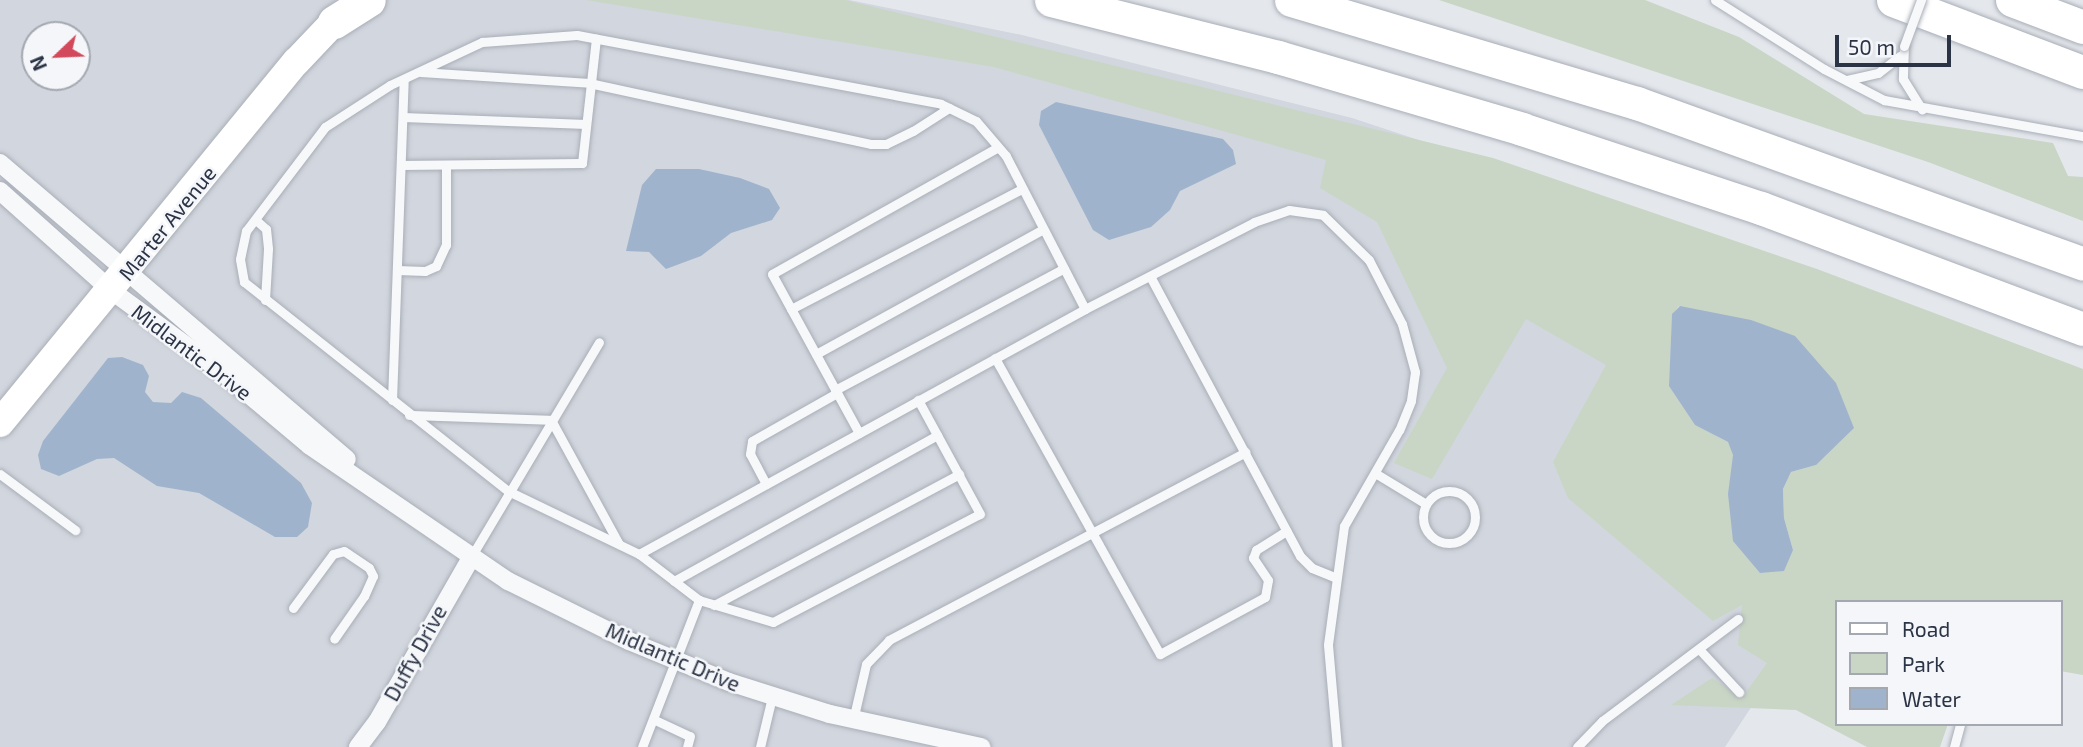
<!DOCTYPE html>
<style>
body{margin:0}
#map{position:relative;width:2083px;height:747px;overflow:hidden;background:#e4e7ec;font-family:"Exo 2",sans-serif}
div>[style]{position:absolute}
[style*='--x']{left:calc(var(--x)*1px);top:calc(var(--y)*1px);width:calc(var(--w)*1px);rotate:calc(var(--a)*1deg)}
.built>*{inset:0;background:#d2d6de}
.green>*{inset:0;background:#c9d6c5}
.water>*{inset:0;background:#9fb4cc}
.roads{filter:drop-shadow(0 0 2px #a9aeb7) drop-shadow(0 0 2px #a9aeb7)}
.service>*{height:9px;margin:-4.5px;padding:0 4.5px;transform-origin:4.5px;border-radius:4.5px;background:#f7f8fa}
.service>.ring{margin:-4.5px;padding:0;box-sizing:content-box;background:none;border:9px solid #f7f8fa;border-radius:50%}
.minor>*{height:18px;margin:-9px;padding:0 9px;transform-origin:9px;border-radius:9px;background:#f7f8fa}
.primary>*{height:28px;margin:-14px;padding:0 14px;transform-origin:14px;border-radius:14px;background:#fff}
.motorway>*{height:33px;margin:-16.5px;padding:0 16.5px;transform-origin:16.5px;border-radius:16.5px;background:#fff}
.bridges{filter:drop-shadow(0 0 2px #a9aeb7) drop-shadow(0 0 2px #a9aeb7)}
.service-bridge>*{height:9px;margin:-4.5px;padding:0 4.5px;transform-origin:4.5px;border-radius:4.5px;background:#f7f8fa}
span{translate:-50% -50%;white-space:nowrap;text-align:center;line-height:1.15;-webkit-text-stroke:5px #f4f6f9;paint-order:stroke}
.street-label{font-size:21px;color:#2b3445}
.legend{position:absolute;left:1835px;top:600px;width:228px;height:126px;box-sizing:border-box;background:#f4f6f9;border:2px solid #a4a8b1;margin:0;padding:9px 12px;list-style:none;font-size:21px;color:#2b3445}
.legend li{display:flex;align-items:center;gap:14px;height:35px}
.legend b{width:35px;border:2px solid #a4a8b1}
.north{position:absolute;left:21px;top:21px;width:70px;height:70px;box-sizing:border-box;background:#f4f6f9;border:2px solid #a4a8b1;border-radius:50%;rotate:247deg;font-size:19px;font-weight:700;line-height:28px;text-align:center;color:#2b3445}
.north::after{content:'';display:block;margin:auto;width:24px;height:32px;background:#d1495b;clip-path:polygon(50% 0,100% 100%,50% 72%,0 100%)}
.scale{position:absolute;left:1835px;top:35px;width:116px;height:32px;box-sizing:border-box;border:4px solid #2b3445;border-top:0;padding-left:9px;font-size:21px;line-height:24px;white-space:nowrap;color:#2b3445;-webkit-text-stroke:5px #f4f6f9;paint-order:stroke}
</style>
<div id="map">
<div class="built">
<i style="clip-path:polygon(evenodd,0 0,849px 0,1022px 35px,1352px 118px,1640px 213px,1790px 648px,1725px 747px,0 747px,0 0,35px 35px,77px 35px,77px 77px,35px 77px,35px 35px)"></i>
</div>
<div class="green">
<i style="clip-path:polygon(evenodd,586px 0,845px 0,1493px 158px,1817px 269px,2083px 369px,2083px 675px,2060px 671px,2060px 602px,1836px 602px,1836px 724px,1948px 724px,1940px 747px,1867px 747px,1796px 710px,1671px 705px,1712px 678px,1742px 698px,1767px 663px,1738px 645px,1742px 605px,1713px 621px,1568px 498px,1553px 462px,1606px 365px,1526px 319px,1432px 479px,1394px 463px,1447px 368px,1377px 222px,1320px 188px,1326px 160px,994px 67px,586px 0,1679px 306px,1816px 465px,1791px 472px,1783px 489px,1784px 518px,1793px 550px,1728px 494px,1734px 455px,1728px 442px,1695px 425px,1669px 386px,1672px 315px,1679px 306px)"></i>
<i style="clip-path:polygon(1439px 0,1645px 0,1739px 37px,1864px 114px,2053px 143px,2068px 176px,2083px 177px,2083px 221px,1928px 162px)"></i>
</div>
<div class="water">
<i style="clip-path:polygon(1056px 102px,1223px 139px,1233px 150px,1236px 164px,1180px 191px,1170px 210px,1151px 227px,1109px 240px,1093px 230px,1039px 125px,1041px 111px)"></i>
<i style="clip-path:polygon(656px 169px,699px 169px,740px 178px,769px 189px,780px 208px,772px 220px,731px 233px,701px 256px,666px 269px,649px 252px,626px 251px,642px 185px)"></i>
<i style="clip-path:polygon(1680px 306px,1751px 320px,1795px 336px,1836px 383px,1854px 428px,1816px 465px,1791px 472px,1783px 489px,1784px 518px,1793px 550px,1784px 571px,1760px 573px,1733px 541px,1728px 494px,1733px 455px,1728px 442px,1695px 425px,1669px 386px,1672px 314px)"></i>
<i style="clip-path:polygon(122px 357px,143px 365px,149px 376px,145px 392px,153px 402px,171px 403px,182px 392px,201px 398px,301px 483px,312px 503px,308px 527px,297px 537px,275px 537px,199px 493px,157px 486px,114px 458px,97px 459px,59px 476px,41px 469px,38px 455px,43px 441px,108px 358px)"></i>
</div>
<div class="roads">
<div class="service">
<i style="--x:1715;--y:0;--w:129;--a:32.3"></i>
<i style="--x:1824;--y:69;--w:68;--a:27.3"></i>
<i style="--x:1884;--y:100;--w:202;--a:10.3"></i>
<i style="--x:1904;--y:46;--w:33;--a:92"></i>
<i style="--x:1903;--y:79;--w:36;--a:58"></i>
<i style="--x:421;--y:72;--w:168;--a:3.7"></i>
<i style="--x:589;--y:83;--w:289;--a:12.2"></i>
<i style="--x:871;--y:144;--w:15;--a:0"></i>
<i style="--x:886;--y:144;--w:30;--a:-26"></i>
<i style="--x:913;--y:131;--w:43;--a:-32.6"></i>
<i style="--x:1847;--y:80;--w:32;--a:-13"></i>
<i style="--x:1878;--y:73;--w:28;--a:-38"></i>
<i style="--x:403;--y:117;--w:183;--a:2.2"></i>
<i style="--x:401;--y:165;--w:181;--a:-0.6"></i>
<i style="--x:582;--y:163;--w:125;--a:-83.6"></i>
<i style="--x:257;--y:221;--w:12;--a:42"></i>
<i style="--x:266;--y:229;--w:20;--a:84"></i>
<i style="--x:268;--y:249;--w:51;--a:93.4"></i>
<i style="--x:397;--y:270;--w:28;--a:2"></i>
<i style="--x:425;--y:271;--w:12;--a:-24"></i>
<i style="--x:436;--y:266;--w:23;--a:-65"></i>
<i style="--x:446;--y:245;--w:80;--a:-90"></i>
<i style="--x:1151;--y:278;--w:315;--a:61.8"></i>
<i style="--x:1300;--y:556;--w:17;--a:45"></i>
<i style="--x:1312;--y:568;--w:24;--a:22"></i>
<i style="--x:791;--y:309;--w:260;--a:-27.5"></i>
<i style="--x:816;--y:354;--w:259;--a:-28.8"></i>
<i style="--x:995;--y:358;--w:339;--a:60.9"></i>
<i style="--x:1160;--y:654;--w:119;--a:-28.5"></i>
<i style="--x:1265;--y:597;--w:17;--a:-80"></i>
<i style="--x:1268;--y:580;--w:27;--a:-124"></i>
<i style="--x:1253;--y:558;--w:9;--a:-69"></i>
<i style="--x:1256;--y:550;--w:36;--a:-32"></i>
<i style="--x:835;--y:390;--w:259;--a:-28"></i>
<i style="--x:392;--y:400;--w:321;--a:-87.9"></i>
<i style="--x:409;--y:415;--w:142;--a:2"></i>
<i style="--x:551;--y:420;--w:141;--a:61.3"></i>
<i style="--x:859;--y:433;--w:181;--a:-118.7"></i>
<i style="--x:772;--y:274;--w:259;--a:-29.3"></i>
<i style="--x:1375;--y:473;--w:60;--a:31.3"></i>
<i style="--x:0;--y:474;--w:94;--a:36.7"></i>
<i style="--x:766;--y:484;--w:34;--a:-118"></i>
<i style="--x:750;--y:454;--w:13;--a:-81"></i>
<i style="--x:752;--y:441;--w:98;--a:-29.5"></i>
<i class="ring" style="left:1423px;top:491px;width:43px;height:43px"></i>
<i style="--x:639;--y:554;--w:509;--a:-28.78"></i>
<i style="--x:1085;--y:309;--w:190;--a:-27.2"></i>
<i style="--x:1254;--y:222;--w:37;--a:-19"></i>
<i style="--x:1289;--y:210;--w:34;--a:8"></i>
<i style="--x:1323;--y:215;--w:64;--a:44.4"></i>
<i style="--x:1369;--y:260;--w:72;--a:62.7"></i>
<i style="--x:1402;--y:324;--w:50;--a:74.8"></i>
<i style="--x:1415;--y:372;--w:29;--a:98"></i>
<i style="--x:1411;--y:401;--w:31;--a:112"></i>
<i style="--x:1399;--y:430;--w:111;--a:119.8"></i>
<i style="--x:1344;--y:526;--w:120;--a:97.7"></i>
<i style="--x:1328;--y:645;--w:102;--a:85"></i>
<i style="--x:471;--y:557;--w:250;--a:-59.2"></i>
<i style="--x:674;--y:581;--w:301;--a:-29"></i>
<i style="--x:699;--y:600;--w:77;--a:16.6"></i>
<i style="--x:773;--y:622;--w:233;--a:-27.6"></i>
<i style="--x:980;--y:514;--w:130;--a:-118.5"></i>
<i style="--x:714;--y:605;--w:278;--a:-28.1"></i>
<i style="--x:293;--y:608;--w:67;--a:-53.5"></i>
<i style="--x:333;--y:554;--w:11;--a:-15"></i>
<i style="--x:344;--y:551;--w:30;--a:34"></i>
<i style="--x:369;--y:568;--w:9;--a:63"></i>
<i style="--x:373;--y:576;--w:22;--a:114"></i>
<i style="--x:364;--y:596;--w:52;--a:124.9"></i>
<i style="--x:1699;--y:649;--w:59;--a:47.1"></i>
<i style="--x:655;--y:720;--w:38;--a:25"></i>
<i style="--x:690;--y:736;--w:11;--a:105"></i>
<i style="--x:853;--y:720;--w:57;--a:-76.9"></i>
<i style="--x:866;--y:664;--w:33;--a:-46"></i>
<i style="--x:889;--y:640;--w:403;--a:-27.8"></i>
<i style="--x:642;--y:747;--w:158;--a:-68.8"></i>
<i style="--x:699;--y:600;--w:76;--a:-142.5"></i>
<i style="--x:639;--y:554;--w:145;--a:-154.3"></i>
<i style="--x:508;--y:491;--w:337;--a:-141.6"></i>
<i style="--x:244;--y:282;--w:23;--a:-100"></i>
<i style="--x:240;--y:259;--w:29;--a:-78"></i>
<i style="--x:246;--y:231;--w:131;--a:-52.8"></i>
<i style="--x:325;--y:127;--w:77;--a:-32.9"></i>
<i style="--x:390;--y:85;--w:102;--a:-25.1"></i>
<i style="--x:482;--y:42;--w:95;--a:-4.2"></i>
<i style="--x:577;--y:35;--w:370;--a:10.7"></i>
<i style="--x:941;--y:104;--w:39;--a:26"></i>
<i style="--x:976;--y:121;--w:46;--a:49.4"></i>
<i style="--x:1006;--y:156;--w:172;--a:62.7"></i>
<i style="--x:760;--y:747;--w:51;--a:-76.5"></i>
<i style="--x:1577;--y:747;--w:36;--a:-46"></i>
<i style="--x:1602;--y:721;--w:170;--a:-36.9"></i>
<i style="--x:1954;--y:747;--w:24;--a:-75"></i>
</div>
<div class="minor">
<i style="--x:0;--y:163;--w:456;--a:40.5"></i>
<i style="--x:0;--y:191;--w:150;--a:41.8"></i>
<i style="--x:112;--y:291;--w:135;--a:36.3"></i>
<i style="--x:221;--y:371;--w:116;--a:40.1"></i>
<i style="--x:310;--y:446;--w:240;--a:34.3"></i>
<i style="--x:508;--y:581;--w:135;--a:26.4"></i>
<i style="--x:629;--y:641;--w:108;--a:22.3"></i>
<i style="--x:729;--y:682;--w:106;--a:17.6"></i>
<i style="--x:830;--y:714;--w:155;--a:12.3"></i>
<i style="--x:358;--y:747;--w:31;--a:-53"></i>
<i style="--x:377;--y:722;--w:189;--a:-60.2"></i>
</div>
<div class="primary">
<i style="--x:0;--y:423;--w:467;--a:-50.7"></i>
<i style="--x:296;--y:62;--w:55;--a:-46.5"></i>
</div>
<div class="motorway">
<i style="--x:1051;--y:0;--w:234;--a:14.1"></i>
<i style="--x:1278;--y:57;--w:254;--a:16.4"></i>
<i style="--x:1522;--y:129;--w:252;--a:18.3"></i>
<i style="--x:1761;--y:208;--w:344;--a:20.6"></i>
<i style="--x:1291;--y:0;--w:361;--a:16.6"></i>
<i style="--x:1637;--y:103;--w:474;--a:19.8"></i>
<i style="--x:1893;--y:0;--w:203;--a:20.8"></i>
<i style="--x:2012;--y:0;--w:76;--a:20.8"></i>
<i style="--x:334;--y:22;--w:41;--a:-32.2"></i>
</div>
</div>
<div class="bridges">
<div class="service-bridge">
<i style="--x:1904;--y:46;--w:49;--a:-69.7"></i>
</div>
</div>
<div class="street-label">
<span style="left:167px;top:223px;rotate:-51deg">Marter Avenue</span>
<span style="left:192px;top:352px;rotate:37deg">Midlantic Drive</span>
<span style="left:415px;top:653px;rotate:-61deg">Duffy Drive</span>
<span style="left:673px;top:657px;rotate:23deg">Midlantic Drive</span>
</div>
<ul class="legend">
<li><b style="height:9px;background:#fff"></b>Road</li>
<li><b style="height:19px;background:#c9d6c5"></b>Park</li>
<li><b style="height:19px;background:#9fb4cc"></b>Water</li>
</ul>
<div class="north">N</div>
<div class="scale">50 m</div>
</div>
